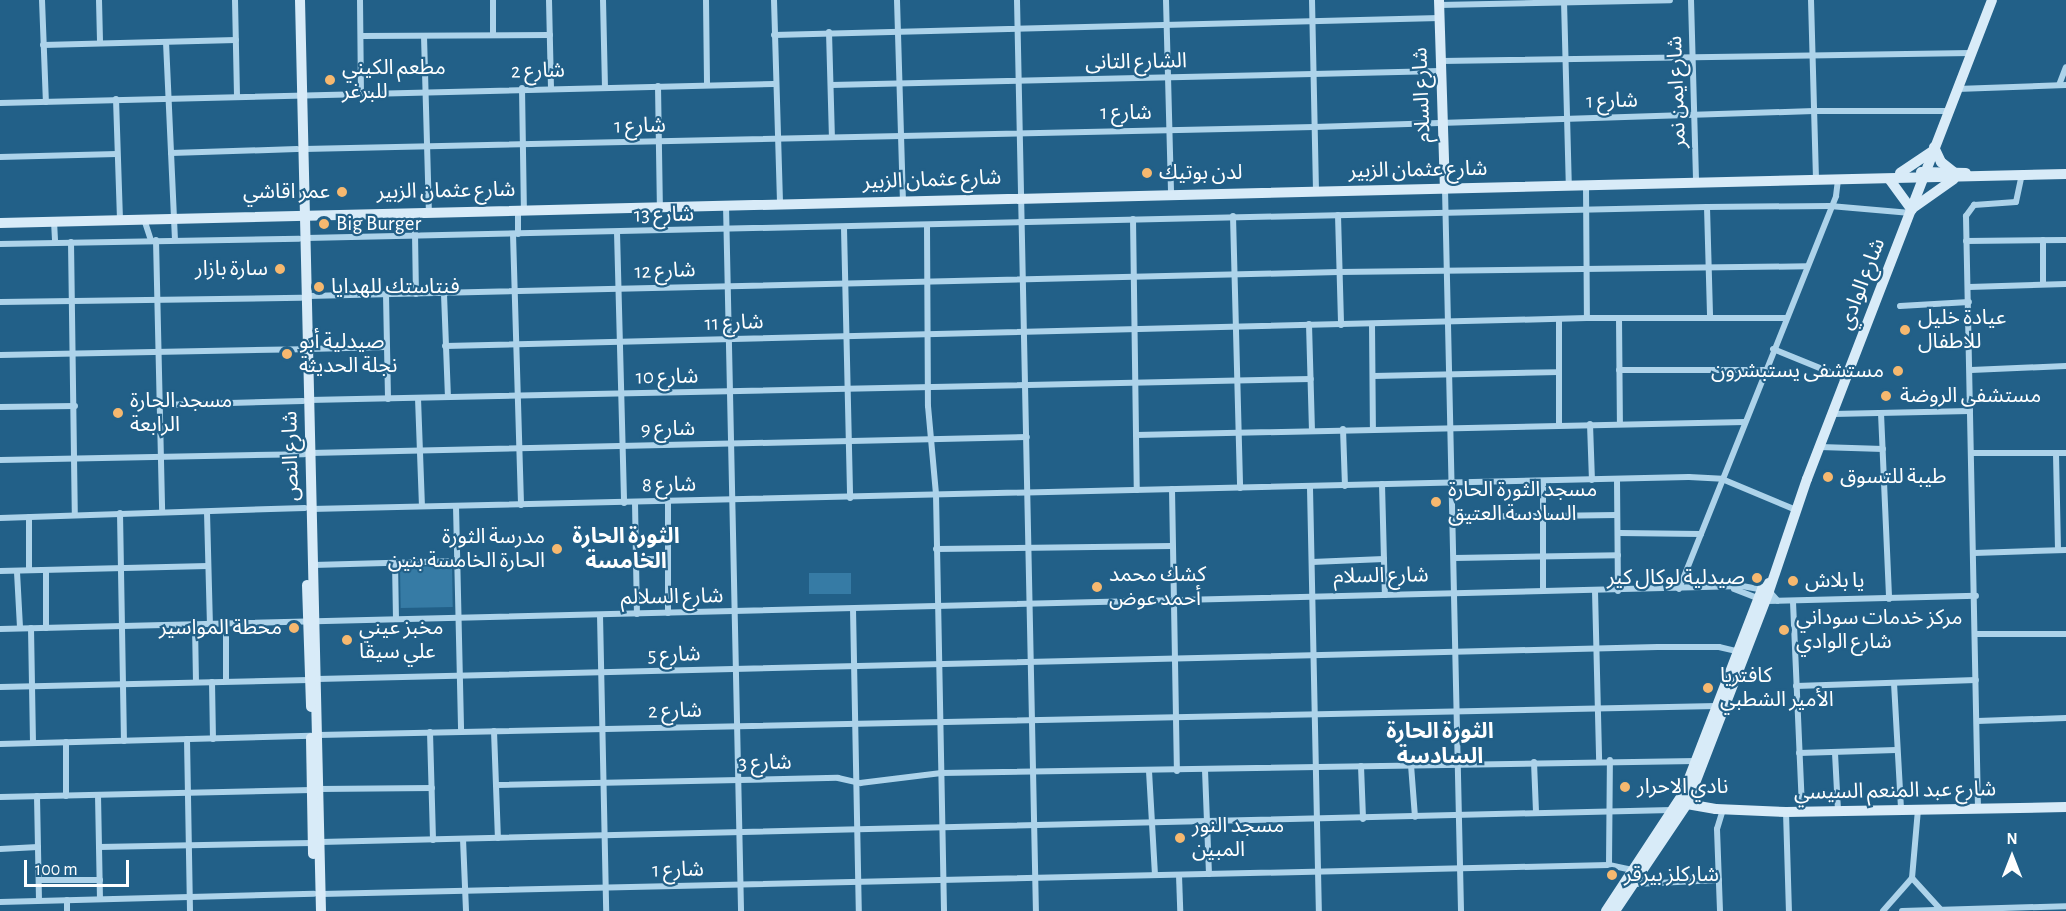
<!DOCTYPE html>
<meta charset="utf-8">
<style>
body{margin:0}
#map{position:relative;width:2066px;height:911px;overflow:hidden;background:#226088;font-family:"Alegreya Sans","Noto Sans Arabic",sans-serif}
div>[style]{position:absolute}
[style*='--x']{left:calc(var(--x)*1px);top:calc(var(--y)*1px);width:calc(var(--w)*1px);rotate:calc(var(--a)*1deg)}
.green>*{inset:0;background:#367ba5;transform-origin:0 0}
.street>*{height:6px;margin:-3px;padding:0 3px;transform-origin:3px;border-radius:3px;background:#add3ea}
.secondary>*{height:10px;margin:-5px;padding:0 5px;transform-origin:5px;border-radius:5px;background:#d8ebf8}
.dots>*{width:16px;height:16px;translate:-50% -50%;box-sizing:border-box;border:3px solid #226088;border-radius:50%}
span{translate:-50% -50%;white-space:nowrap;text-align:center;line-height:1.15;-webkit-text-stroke:4.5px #226088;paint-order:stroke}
.street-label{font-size:21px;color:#fff}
.poi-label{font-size:21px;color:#fff}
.left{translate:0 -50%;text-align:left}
.right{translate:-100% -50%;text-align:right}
.neighbourhood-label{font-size:22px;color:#fff;font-weight:700}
.north{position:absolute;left:1982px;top:827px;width:60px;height:60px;-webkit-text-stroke:4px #226088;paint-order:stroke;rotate:0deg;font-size:16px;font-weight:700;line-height:24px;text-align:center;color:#fff}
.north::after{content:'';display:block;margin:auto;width:21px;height:27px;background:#fff;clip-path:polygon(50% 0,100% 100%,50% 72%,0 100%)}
.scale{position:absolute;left:24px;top:860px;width:105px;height:27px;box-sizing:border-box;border:3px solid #fff;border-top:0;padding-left:8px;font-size:18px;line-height:21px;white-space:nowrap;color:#fff;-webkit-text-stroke:4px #226088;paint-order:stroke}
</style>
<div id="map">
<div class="green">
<i style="left:452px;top:566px;width:41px;height:52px;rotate:89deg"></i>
<i style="left:809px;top:573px;width:42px;height:21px"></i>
</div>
<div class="street">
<i style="--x:42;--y:0;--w:102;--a:87.8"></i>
<i style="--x:99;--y:0;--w:42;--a:88.6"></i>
<i style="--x:235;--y:0;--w:96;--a:88.8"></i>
<i style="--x:360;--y:0;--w:92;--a:89.4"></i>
<i style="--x:493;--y:0;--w:34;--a:90"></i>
<i style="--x:549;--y:0;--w:88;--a:88.7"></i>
<i style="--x:603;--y:0;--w:87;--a:88.7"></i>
<i style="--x:706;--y:0;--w:84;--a:89.3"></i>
<i style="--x:774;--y:0;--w:203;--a:88.3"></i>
<i style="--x:897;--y:0;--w:201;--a:88.3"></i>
<i style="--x:1017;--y:0;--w:911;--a:88.81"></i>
<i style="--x:1166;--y:0;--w:195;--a:88.5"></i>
<i style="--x:1312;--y:0;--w:192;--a:88.8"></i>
<i style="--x:1691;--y:0;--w:183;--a:88.4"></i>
<i style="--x:1811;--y:0;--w:180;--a:88.4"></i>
<i style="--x:1564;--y:1;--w:185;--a:88.5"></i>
<i style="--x:1439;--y:5;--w:231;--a:-1.2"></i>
<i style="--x:829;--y:32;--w:105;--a:88.4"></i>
<i style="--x:774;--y:35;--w:666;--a:-1.46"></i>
<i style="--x:361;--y:36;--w:189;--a:-0.3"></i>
<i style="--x:424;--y:36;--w:175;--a:88.4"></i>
<i style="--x:166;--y:42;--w:197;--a:87.4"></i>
<i style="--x:43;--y:45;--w:193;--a:-1.5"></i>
<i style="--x:1441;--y:61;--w:530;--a:-0.86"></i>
<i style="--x:831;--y:85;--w:610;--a:-1.31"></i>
<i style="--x:2059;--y:85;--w:19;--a:-69"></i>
<i style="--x:658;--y:86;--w:121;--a:89.1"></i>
<i style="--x:522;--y:88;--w:121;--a:89.1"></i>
<i style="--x:1957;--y:89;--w:109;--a:-2.1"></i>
<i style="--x:116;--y:99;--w:120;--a:88.1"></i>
<i style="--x:0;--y:103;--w:774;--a:-1.41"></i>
<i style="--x:304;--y:149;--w:1010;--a:-1.25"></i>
<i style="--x:1314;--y:127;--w:500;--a:-1.83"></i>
<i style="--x:1814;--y:111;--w:134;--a:0"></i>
<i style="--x:171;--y:153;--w:126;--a:-1.8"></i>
<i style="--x:0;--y:157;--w:117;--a:-1.5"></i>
<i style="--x:1586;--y:186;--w:132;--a:89.6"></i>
<i style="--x:1445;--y:189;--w:722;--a:88.73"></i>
<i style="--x:726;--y:205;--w:706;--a:88.78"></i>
<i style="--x:1707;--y:207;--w:110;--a:88.4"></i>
<i style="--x:518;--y:210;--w:24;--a:90"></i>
<i style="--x:401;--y:212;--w:21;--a:87"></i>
<i style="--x:1338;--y:215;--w:110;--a:88.4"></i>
<i style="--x:1233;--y:216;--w:272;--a:88.5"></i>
<i style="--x:144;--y:219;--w:22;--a:72"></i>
<i style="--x:1133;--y:219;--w:271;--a:89.2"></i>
<i style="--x:54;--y:221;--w:21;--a:87"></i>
<i style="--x:927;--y:225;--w:181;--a:89.7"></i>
<i style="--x:928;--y:406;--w:88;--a:84.8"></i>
<i style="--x:936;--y:494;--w:417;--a:88.9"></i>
<i style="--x:844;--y:228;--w:270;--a:88.7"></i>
<i style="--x:617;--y:232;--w:271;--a:88.5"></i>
<i style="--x:415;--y:233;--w:61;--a:89.1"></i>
<i style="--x:513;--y:234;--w:271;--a:88.3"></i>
<i style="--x:306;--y:238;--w:1401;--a:-1.27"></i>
<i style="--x:1707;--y:207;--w:123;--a:-0.5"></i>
<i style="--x:1830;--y:206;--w:81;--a:4.9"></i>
<i style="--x:156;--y:240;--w:272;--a:88.7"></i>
<i style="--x:2043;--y:240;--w:44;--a:90"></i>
<i style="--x:1966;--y:241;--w:100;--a:-0.6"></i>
<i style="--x:71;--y:242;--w:273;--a:89.2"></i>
<i style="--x:0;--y:244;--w:299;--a:-1"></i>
<i style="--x:1969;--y:287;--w:97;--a:-1.8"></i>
<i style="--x:386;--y:294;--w:105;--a:88.9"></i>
<i style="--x:444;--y:294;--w:103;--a:87.8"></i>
<i style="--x:307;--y:296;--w:1032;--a:-1.33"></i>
<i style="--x:1339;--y:272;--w:468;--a:-0.7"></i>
<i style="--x:0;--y:302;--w:301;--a:-0.8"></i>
<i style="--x:1900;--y:306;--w:69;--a:-3.3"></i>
<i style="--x:1619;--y:318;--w:105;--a:89.5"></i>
<i style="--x:1559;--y:320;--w:105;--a:90"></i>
<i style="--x:1309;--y:324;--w:106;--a:88.4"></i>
<i style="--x:1372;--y:324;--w:105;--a:89.5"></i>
<i style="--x:445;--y:346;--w:1142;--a:-1.4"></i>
<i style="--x:1587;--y:318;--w:198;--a:0"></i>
<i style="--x:308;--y:349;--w:78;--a:-1.5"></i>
<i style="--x:1773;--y:349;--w:80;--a:22.1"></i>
<i style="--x:0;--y:355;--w:301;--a:-1.1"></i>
<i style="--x:1619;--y:370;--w:146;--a:0"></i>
<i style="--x:1971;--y:370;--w:95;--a:-2.4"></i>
<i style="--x:1373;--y:376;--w:185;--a:-1.2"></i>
<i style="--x:418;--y:398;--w:108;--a:87.9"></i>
<i style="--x:309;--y:400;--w:1002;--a:-1.2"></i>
<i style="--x:159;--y:405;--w:144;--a:-1.6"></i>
<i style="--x:0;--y:407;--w:75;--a:-0.8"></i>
<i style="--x:1881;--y:413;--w:186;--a:87.5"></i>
<i style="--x:1833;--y:414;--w:137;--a:-1.3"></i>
<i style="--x:1590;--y:424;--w:56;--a:88"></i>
<i style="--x:1343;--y:429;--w:57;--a:88"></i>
<i style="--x:1136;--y:435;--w:609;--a:-1.22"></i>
<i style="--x:1820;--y:447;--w:63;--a:1.8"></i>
<i style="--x:310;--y:453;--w:717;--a:-1.28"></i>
<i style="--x:1973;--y:453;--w:93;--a:0"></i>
<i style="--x:2056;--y:454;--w:96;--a:88.8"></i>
<i style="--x:0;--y:460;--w:304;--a:-1.1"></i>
<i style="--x:1617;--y:480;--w:111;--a:89.5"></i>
<i style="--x:1543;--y:483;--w:108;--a:90"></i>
<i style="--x:1382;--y:484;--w:111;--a:88.5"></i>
<i style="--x:1310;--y:488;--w:423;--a:88.8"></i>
<i style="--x:1172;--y:489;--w:282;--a:89"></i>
<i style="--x:635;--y:502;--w:112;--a:89"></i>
<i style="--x:668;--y:502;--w:111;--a:90"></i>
<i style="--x:456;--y:506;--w:225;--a:88.7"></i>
<i style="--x:311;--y:509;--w:1378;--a:-1.33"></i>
<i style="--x:1689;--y:477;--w:33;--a:3"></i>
<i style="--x:1722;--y:479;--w:80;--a:22.7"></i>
<i style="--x:207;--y:512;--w:113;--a:88.5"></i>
<i style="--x:120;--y:513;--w:228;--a:89"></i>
<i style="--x:29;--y:517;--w:53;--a:90"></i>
<i style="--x:1453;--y:517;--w:164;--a:-0.7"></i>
<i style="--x:0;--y:518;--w:305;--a:-1.9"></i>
<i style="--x:1619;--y:533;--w:82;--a:0.7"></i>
<i style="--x:936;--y:549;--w:236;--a:-0.7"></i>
<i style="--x:1974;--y:553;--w:92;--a:-1.9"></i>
<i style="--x:1454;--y:558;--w:164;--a:-1"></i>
<i style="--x:637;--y:559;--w:31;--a:0"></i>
<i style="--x:395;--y:562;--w:57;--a:89"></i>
<i style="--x:1312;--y:562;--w:72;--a:-2.4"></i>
<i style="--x:313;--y:565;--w:146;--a:-1.6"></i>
<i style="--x:46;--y:570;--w:58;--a:90"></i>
<i style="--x:0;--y:571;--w:208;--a:-1.4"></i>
<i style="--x:17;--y:572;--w:56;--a:86.9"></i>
<i style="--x:1679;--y:589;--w:423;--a:-68.2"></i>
<i style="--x:1836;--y:196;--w:17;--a:-83"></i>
<i style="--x:1734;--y:589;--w:33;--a:21"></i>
<i style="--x:1765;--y:601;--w:211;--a:-1.4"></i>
<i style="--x:1595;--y:591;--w:169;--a:88.6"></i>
<i style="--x:1793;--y:602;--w:209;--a:87.5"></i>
<i style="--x:853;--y:609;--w:302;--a:88.9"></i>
<i style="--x:600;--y:615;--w:296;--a:88.8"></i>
<i style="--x:226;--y:624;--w:57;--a:90"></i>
<i style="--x:195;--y:625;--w:57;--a:89"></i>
<i style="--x:31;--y:628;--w:115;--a:89"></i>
<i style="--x:0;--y:629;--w:1743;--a:-1.41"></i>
<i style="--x:1742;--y:586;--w:27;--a:10"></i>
<i style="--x:1769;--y:591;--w:13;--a:48"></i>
<i style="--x:1976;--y:634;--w:90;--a:0"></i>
<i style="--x:317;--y:679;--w:1341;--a:-1.37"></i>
<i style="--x:1658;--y:647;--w:61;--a:0"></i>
<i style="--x:1719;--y:647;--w:18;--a:13"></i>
<i style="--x:212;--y:682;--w:57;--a:89"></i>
<i style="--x:1894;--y:683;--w:127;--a:86.8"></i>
<i style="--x:1796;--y:686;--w:180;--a:-1.9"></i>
<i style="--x:0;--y:687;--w:309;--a:-1.3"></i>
<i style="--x:1977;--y:721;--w:89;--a:-1.9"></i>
<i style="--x:494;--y:731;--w:107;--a:87.9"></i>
<i style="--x:430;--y:732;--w:108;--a:88.4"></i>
<i style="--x:318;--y:735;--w:1399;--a:-1.19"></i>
<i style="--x:187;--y:739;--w:172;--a:89"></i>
<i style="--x:66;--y:742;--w:54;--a:90"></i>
<i style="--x:0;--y:744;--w:311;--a:-1.5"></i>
<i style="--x:1799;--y:753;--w:97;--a:-1.8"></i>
<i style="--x:1835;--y:753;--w:58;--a:87"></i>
<i style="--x:1534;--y:762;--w:50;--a:87.7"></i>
<i style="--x:1411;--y:765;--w:52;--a:85.6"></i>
<i style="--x:1361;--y:766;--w:53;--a:87.8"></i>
<i style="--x:1205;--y:770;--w:104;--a:87.8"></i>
<i style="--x:1149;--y:771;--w:104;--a:86.7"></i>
<i style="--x:496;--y:785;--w:342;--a:-1.2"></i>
<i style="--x:838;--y:778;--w:23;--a:13"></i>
<i style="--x:860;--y:783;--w:82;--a:-7"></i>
<i style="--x:941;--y:773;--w:755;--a:-0.91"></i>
<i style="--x:319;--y:789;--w:113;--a:-0.5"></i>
<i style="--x:98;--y:795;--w:104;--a:88.9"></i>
<i style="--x:37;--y:796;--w:104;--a:88.9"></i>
<i style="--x:0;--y:797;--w:312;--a:-1.3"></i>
<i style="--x:1978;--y:809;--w:593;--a:-91.16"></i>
<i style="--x:1966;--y:216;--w:14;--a:-54"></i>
<i style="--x:1974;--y:205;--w:42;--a:-4.1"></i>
<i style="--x:2016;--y:202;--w:29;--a:-78"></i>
<i style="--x:1786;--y:812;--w:99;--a:88.3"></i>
<i style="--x:463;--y:839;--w:72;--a:87.6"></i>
<i style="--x:320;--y:842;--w:1352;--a:-1.36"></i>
<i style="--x:99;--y:847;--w:214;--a:-1.1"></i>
<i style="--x:0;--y:849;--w:38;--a:-3"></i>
<i style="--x:1609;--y:865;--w:105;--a:-89.5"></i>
<i style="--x:1179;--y:875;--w:36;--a:88"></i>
<i style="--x:1912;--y:878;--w:45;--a:47.7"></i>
<i style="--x:39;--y:880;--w:61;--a:0"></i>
<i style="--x:1635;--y:884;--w:84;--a:-2.7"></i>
<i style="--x:321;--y:894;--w:1288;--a:-1.29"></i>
<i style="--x:1609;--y:865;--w:25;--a:12"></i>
<i style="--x:67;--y:900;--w:11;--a:90"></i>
<i style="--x:0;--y:902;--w:314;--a:-1.5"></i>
<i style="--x:1720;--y:911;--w:82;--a:-92.1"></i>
<i style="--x:1717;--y:829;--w:21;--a:-73"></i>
<i style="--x:1883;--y:911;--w:44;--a:-48.7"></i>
<i style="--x:1912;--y:878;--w:69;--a:-85"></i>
<i style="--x:1902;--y:911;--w:164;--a:-1.7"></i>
</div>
<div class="secondary">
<i style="--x:300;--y:0;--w:911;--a:88.68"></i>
<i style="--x:1439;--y:0;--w:189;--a:88.2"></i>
<i style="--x:1934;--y:147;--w:17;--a:65"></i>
<i style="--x:1941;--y:162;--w:16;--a:38"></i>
<i style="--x:1921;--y:172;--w:45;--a:1.3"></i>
<i style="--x:1900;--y:173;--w:40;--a:-34"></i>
<i style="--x:1890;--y:180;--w:37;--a:54"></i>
<i style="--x:1913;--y:208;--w:50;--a:-35.3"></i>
<i style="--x:0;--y:223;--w:2067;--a:-1.36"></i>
<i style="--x:307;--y:585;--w:122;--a:88.1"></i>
<i style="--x:311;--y:738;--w:116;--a:89"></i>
<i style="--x:1687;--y:804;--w:29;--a:10"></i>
<i style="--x:1716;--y:809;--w:70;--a:2.5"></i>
<i style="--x:1786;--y:812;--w:280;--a:-1"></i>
<i style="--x:1606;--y:911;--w:140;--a:-56.7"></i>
<i style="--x:1683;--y:794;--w:220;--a:-68.9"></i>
<i style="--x:1762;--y:589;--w:9;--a:-41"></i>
<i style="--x:1615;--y:911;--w:129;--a:-56.1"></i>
<i style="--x:1687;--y:804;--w:228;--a:-68.9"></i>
<i style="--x:1769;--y:591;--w:118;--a:-71.3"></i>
<i style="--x:1807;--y:479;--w:513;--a:-68.88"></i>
</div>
<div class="dots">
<i style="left:330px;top:80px;background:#f6b86f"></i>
<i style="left:1147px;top:173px;background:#f6b86f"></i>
<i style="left:342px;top:192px;background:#f6b86f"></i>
<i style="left:324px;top:224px;background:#f6b86f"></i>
<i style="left:280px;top:269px;background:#f6b86f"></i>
<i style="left:319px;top:287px;background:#f6b86f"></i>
<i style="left:1905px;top:330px;background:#f6b86f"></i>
<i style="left:287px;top:354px;background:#f6b86f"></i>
<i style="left:1898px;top:371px;background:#f6b86f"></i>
<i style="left:1886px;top:396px;background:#f6b86f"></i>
<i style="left:118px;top:413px;background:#f6b86f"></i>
<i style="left:1828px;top:477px;background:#f6b86f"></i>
<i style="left:1436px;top:502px;background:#f6b86f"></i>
<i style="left:557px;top:549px;background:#f6b86f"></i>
<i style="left:1757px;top:578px;background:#f6b86f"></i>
<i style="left:1793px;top:581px;background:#f6b86f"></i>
<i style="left:1097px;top:587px;background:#f6b86f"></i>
<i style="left:294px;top:628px;background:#f6b86f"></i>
<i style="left:1784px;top:630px;background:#f6b86f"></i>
<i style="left:347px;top:640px;background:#f6b86f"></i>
<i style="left:1708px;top:688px;background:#f6b86f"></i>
<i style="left:1625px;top:787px;background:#f6b86f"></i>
<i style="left:1180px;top:838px;background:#f6b86f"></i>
<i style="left:1612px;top:875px;background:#f6b86f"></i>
</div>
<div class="street-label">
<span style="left:1136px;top:62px;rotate:-1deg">الشارع التانى</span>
<span style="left:538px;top:71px;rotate:-1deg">شارع 2</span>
<span style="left:1677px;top:92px;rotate:-92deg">شارع ايمن نمر</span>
<span style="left:1422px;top:95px;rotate:-92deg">شارع السلام</span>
<span style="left:1612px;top:101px;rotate:-1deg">شارع 1</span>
<span style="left:1126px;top:113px">شارع 1</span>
<span style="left:640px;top:126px;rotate:-1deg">شارع 1</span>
<span style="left:1418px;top:170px;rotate:-1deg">شارع عثمان الزبير</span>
<span style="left:932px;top:180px;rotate:-2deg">شارع عثمان الزبير</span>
<span style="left:446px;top:191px;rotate:-1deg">شارع عثمان الزبير</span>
<span style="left:664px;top:215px;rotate:-1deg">شارع 13</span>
<span style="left:665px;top:271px;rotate:-2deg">شارع 12</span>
<span style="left:1862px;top:284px;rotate:-69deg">شارع الوادي</span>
<span style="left:734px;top:323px;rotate:-2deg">شارع 11</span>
<span style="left:667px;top:377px;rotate:-1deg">شارع 10</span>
<span style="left:668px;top:429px">شارع 9</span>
<span style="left:291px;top:456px;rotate:-91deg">شارع النص</span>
<span style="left:669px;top:485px;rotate:-1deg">شارع 8</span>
<span style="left:1381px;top:576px;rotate:-1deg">شارع السلام</span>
<span style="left:672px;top:597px;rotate:-1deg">شارع السلالم</span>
<span style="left:674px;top:655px;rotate:-2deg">شارع 5</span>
<span style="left:675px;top:711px;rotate:-1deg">شارع 2</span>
<span style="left:765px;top:763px;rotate:-1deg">شارع 3</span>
<span style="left:1895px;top:791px;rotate:-1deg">شارع عبد المنعم السيسي</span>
<span style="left:678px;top:870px;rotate:-1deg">شارع 1</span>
</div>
<div class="poi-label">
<span class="left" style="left:342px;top:80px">مطعم الكيني<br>للبرغر</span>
<span class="left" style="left:1159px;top:173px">لدن بوتيك</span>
<span class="right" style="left:330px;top:192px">عمر اقاشي</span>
<span class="left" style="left:336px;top:224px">Big Burger</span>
<span class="right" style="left:268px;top:269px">سارة بازار</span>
<span class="left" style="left:331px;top:287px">فنتاستك للهدايا</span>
<span class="left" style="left:1918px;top:330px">عيادة خليل<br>للاطفال</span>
<span class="left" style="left:299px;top:354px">صيدلية أبو<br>نجلة الحديثة</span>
<span class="right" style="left:1884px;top:371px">مستشفى يستبشرون</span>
<span class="left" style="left:1900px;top:396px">مستشفى الروضة</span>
<span class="left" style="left:130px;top:413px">مسجد الحارة<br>الرابعة</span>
<span class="left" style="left:1840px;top:477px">طيبة للتسوق</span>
<span class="left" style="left:1448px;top:502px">مسجد الثورة الحارة<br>السادسة العتيق</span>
<span class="right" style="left:545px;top:549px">مدرسة الثورة<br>الحارة الخامسة بنين</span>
<span class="left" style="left:1109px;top:587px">كشك محمد<br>أحمد عوض</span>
<span class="right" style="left:1745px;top:578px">صيدلية لوكال كير</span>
<span class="left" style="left:1805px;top:581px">يا بلاش</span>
<span class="left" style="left:1796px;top:630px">مركز خدمات سوداني<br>شارع الوادي</span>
<span class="right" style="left:282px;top:628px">محطة المواسير</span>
<span class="left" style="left:359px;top:640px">مخبز عيني<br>علي سيقا</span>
<span class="left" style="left:1720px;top:688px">كافتريا<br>الأمير الشطبي</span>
<span class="left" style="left:1637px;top:787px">نادي الاحرار</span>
<span class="left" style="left:1192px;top:838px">مسجد النور<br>المبين</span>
<span class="left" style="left:1624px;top:875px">شاركلز بيرقر</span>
</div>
<div class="neighbourhood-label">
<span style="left:626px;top:549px">الثورة الحارة<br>الخامسة</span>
<span style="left:1440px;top:744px">الثورة الحارة<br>السادسة</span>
</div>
<div class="north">N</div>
<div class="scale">100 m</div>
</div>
